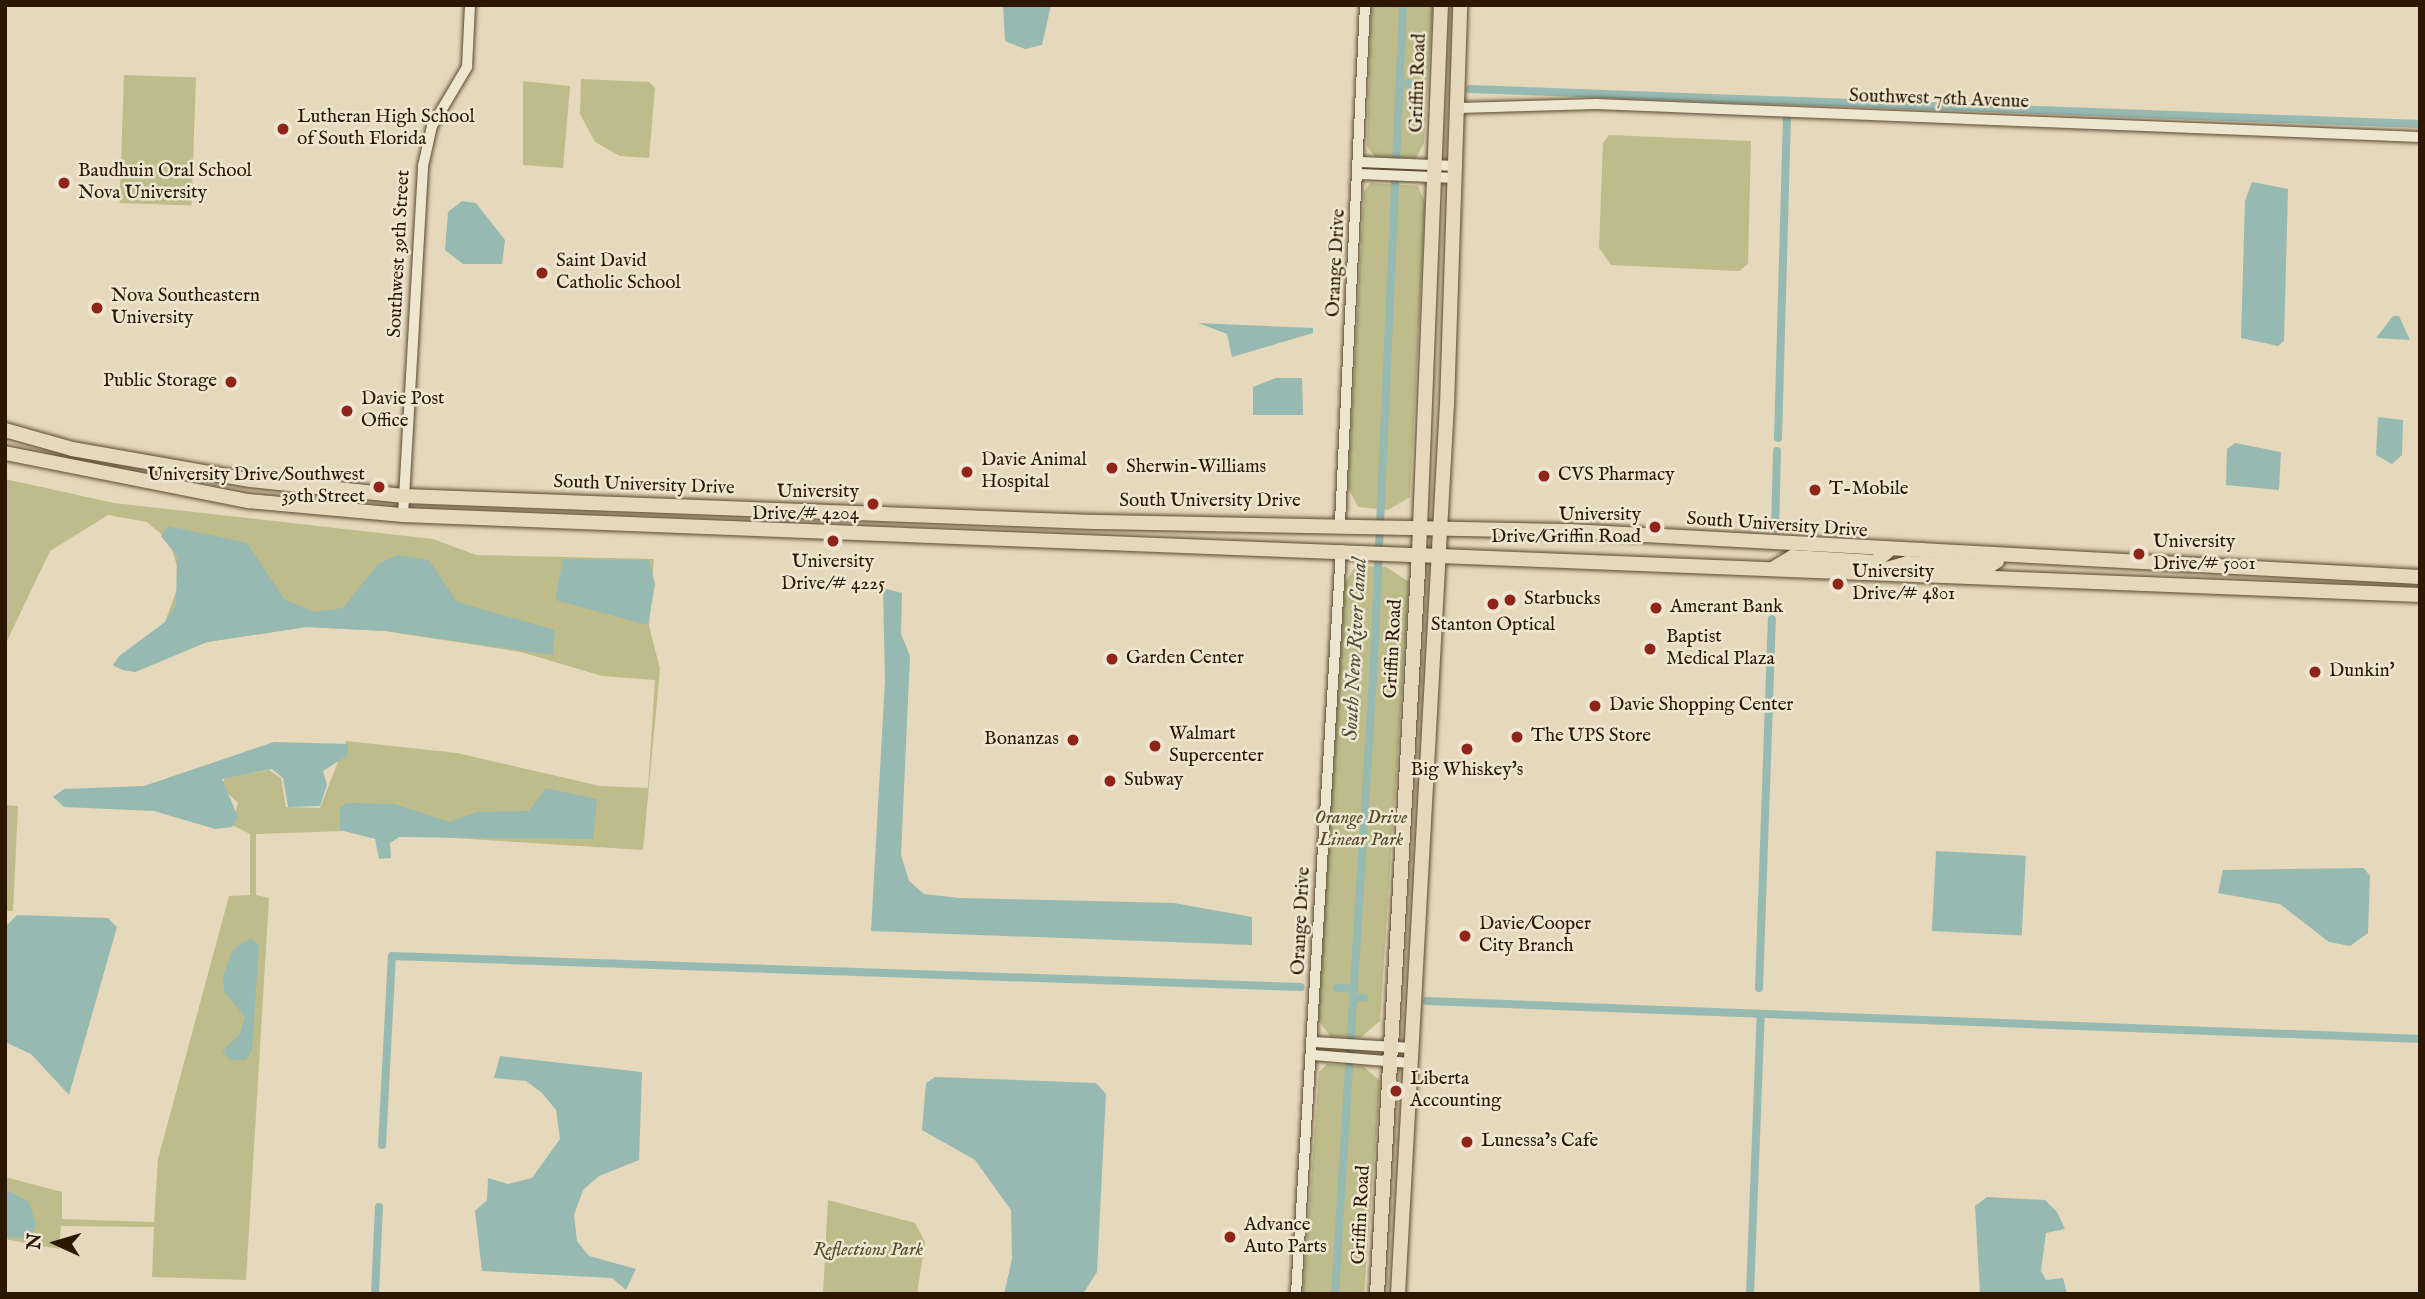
<!DOCTYPE html>
<meta charset="utf-8">
<style>
body{margin:0}
#map{position:relative;width:2425px;height:1299px;overflow:hidden;background:#e6d8ba;font-family:"IM FELL English",serif}
div>[style]{position:absolute}
[style*='--x']{left:calc(var(--x)*1px);top:calc(var(--y)*1px);width:calc(var(--w)*1px);rotate:calc(var(--a)*1deg)}
.green>*{inset:0;background:#bdbc8a;transform-origin:0 0}
.water>*{inset:0;background:#96b9b2;transform-origin:0 0}
.canal>*{height:8px;margin:-4px;padding:0 4px;transform-origin:4px;border-radius:4px;background:#96b9b2}
.roads{filter:drop-shadow(0 0 2px #5a482f) drop-shadow(0 0 2px #5a482f)}
.minor>*{height:10px;margin:-5px;padding:0 5px;transform-origin:5px;border-radius:5px;background:#efe6d2}
.major>*{height:14px;margin:-7px;padding:0 7px;transform-origin:7px;border-radius:7px;background:#e6d8ba}
.dots>*{width:19px;height:19px;translate:-50% -50%;box-sizing:border-box;border:4px solid #efe6d2;border-radius:50%}
span{translate:-50% -50%;white-space:nowrap;text-align:center;line-height:1.15;-webkit-text-stroke:5px #efe6d2;paint-order:stroke}
.street-label{font-size:19px;color:#2c1801}
.poi-label{font-size:19px;color:#2c1801}
.left{translate:0 -50%;text-align:left}
.right{translate:-100% -50%;text-align:right}
.park-label{font-size:19px;color:#58492a;font-style:italic}
.water-label{font-size:21px;color:#51503f;font-style:italic}
.frame{position:absolute;inset:0;border:7px solid #2c1801;pointer-events:none}
.north{position:absolute;left:21px;top:1208px;width:70px;height:70px;-webkit-text-stroke:5px #efe6d2;paint-order:stroke;rotate:274deg;font-size:19px;font-weight:700;line-height:28px;text-align:center;color:#2c1801}
.north::after{content:'';display:block;margin:auto;width:24px;height:32px;background:#2c1801;clip-path:polygon(50% 0,100% 100%,50% 72%,0 100%)}
</style>
<div id="map">
<div class="green">
<i style="clip-path:polygon(1371px 5px,1433px 5px,1424px 143px,1416px 158px,1375px 157px,1367px 146px)"></i>
<i style="left:124px;top:75px;width:72px;height:128px;rotate:2deg"></i>
<i style="clip-path:polygon(581px 79px,649px 82px,655px 88px,649px 158px,620px 156px,595px 142px,580px 114px)"></i>
<i style="clip-path:polygon(523px 81px,570px 86px,563px 168px,523px 165px)"></i>
<i style="clip-path:polygon(1609px 135px,1751px 141px,1748px 264px,1739px 271px,1611px 265px,1599px 248px,1603px 143px)"></i>
<i style="clip-path:polygon(1370px 183px,1418px 186px,1425px 203px,1410px 497px,1388px 510px,1358px 507px,1348px 488px,1364px 192px)"></i>
<i style="clip-path:polygon(5px 479px,114px 503px,433px 539px,476px 555px,654px 559px,649px 626px,660px 669px,643px 850px,343px 831px,256px 834px,256px 895px,269px 898px,246px 1280px,152px 1277px,154px 1227px,61px 1226px,59px 1249px,5px 1239px,5px 1177px,62px 1192px,62px 1219px,154px 1222px,158px 1159px,229px 896px,250px 895px,250px 834px,232px 825px,238px 803px,223px 789px,224px 778px,269px 770px,281px 778px,286px 807px,320px 808px,346px 741px,457px 753px,600px 786px,648px 788px,655px 680px,602px 676px,521px 652px,385px 631px,306px 627px,207px 642px,135px 672px,123px 670px,113px 665px,165px 622px,181px 578px,169px 541px,147px 522px,108px 515px,50px 551px,6px 643px,5px 679px)"></i>
<i style="clip-path:polygon(1356px 566px,1386px 567px,1409px 582px,1380px 1021px,1360px 1038px,1331px 1037px,1318px 1020px,1345px 582px)"></i>
<i style="clip-path:polygon(5px 805px,18px 806px,13px 911px,5px 911px)"></i>
<i style="clip-path:polygon(1327px 1064px,1363px 1066px,1380px 1081px,1364px 1294px,1303px 1294px,1319px 1072px)"></i>
<i style="clip-path:polygon(828px 1200px,915px 1223px,925px 1242px,917px 1294px,823px 1294px)"></i>
</div>
<div class="water">
<i style="clip-path:polygon(1003px 5px,1051px 5px,1042px 45px,1025px 49px,1005px 41px)"></i>
<i style="clip-path:polygon(2252px 182px,2288px 189px,2284px 341px,2278px 346px,2241px 338px,2245px 201px)"></i>
<i style="clip-path:polygon(462px 201px,476px 203px,505px 240px,502px 264px,463px 264px,445px 250px,448px 212px)"></i>
<i style="clip-path:polygon(2393px 316px,2399px 316px,2410px 340px,2376px 338px)"></i>
<i style="clip-path:polygon(1198px 323px,1313px 328px,1313px 333px,1232px 357px,1227px 334px)"></i>
<i style="clip-path:polygon(1276px 378px,1302px 378px,1303px 415px,1253px 415px,1253px 387px)"></i>
<i style="clip-path:polygon(2378px 417px,2403px 420px,2402px 455px,2392px 464px,2376px 455px)"></i>
<i style="clip-path:polygon(2235px 443px,2281px 452px,2279px 490px,2226px 485px,2227px 449px)"></i>
<i style="clip-path:polygon(168px 526px,247px 543px,285px 600px,315px 612px,343px 608px,378px 564px,398px 555px,429px 560px,457px 602px,555px 630px,553px 655px,385px 631px,306px 627px,207px 642px,135px 672px,123px 670px,113px 665px,119px 656px,165px 622px,176px 604px,177px 556px,161px 536px)"></i>
<i style="clip-path:polygon(563px 559px,649px 560px,655px 584px,648px 625px,555px 600px)"></i>
<i style="clip-path:polygon(883px 588px,902px 593px,901px 634px,910px 656px,901px 855px,909px 881px,924px 894px,959px 898px,1174px 903px,1252px 917px,1252px 945px,871px 931px,885px 681px)"></i>
<i style="clip-path:polygon(274px 742px,348px 744px,347px 756px,323px 771px,327px 785px,320px 806px,288px 807px,283px 778px,272px 769px,222px 779px,238px 817px,232px 827px,215px 829px,154px 811px,64px 807px,53px 797px,64px 789px,144px 786px)"></i>
<i style="clip-path:polygon(546px 788px,597px 799px,593px 839px,399px 837px,390px 843px,391px 858px,379px 859px,375px 839px,340px 830px,340px 807px,347px 803px,394px 804px,450px 822px,477px 812px,529px 811px)"></i>
<i style="left:1936px;top:851px;width:90px;height:80px;rotate:3deg"></i>
<i style="clip-path:polygon(2364px 868px,2370px 876px,2368px 933px,2350px 946px,2329px 942px,2280px 904px,2218px 893px,2223px 870px)"></i>
<i style="clip-path:polygon(17px 915px,108px 918px,117px 927px,69px 1095px,31px 1054px,5px 1042px,5px 927px)"></i>
<i style="clip-path:polygon(251px 938px,259px 946px,252px 1050px,246px 1060px,230px 1060px,222px 1051px,240px 1034px,245px 1017px,224px 992px,223px 976px,233px 949px)"></i>
<i style="clip-path:polygon(500px 1056px,642px 1072px,639px 1160px,599px 1176px,583px 1190px,574px 1215px,577px 1241px,589px 1256px,636px 1269px,626px 1290px,612px 1278px,482px 1271px,475px 1211px,487px 1200px,488px 1178px,508px 1184px,532px 1178px,560px 1139px,556px 1110px,542px 1093px,526px 1081px,494px 1078px)"></i>
<i style="clip-path:polygon(935px 1077px,1096px 1083px,1106px 1094px,1097px 1272px,1083px 1294px,1004px 1294px,1012px 1259px,1011px 1210px,975px 1160px,922px 1130px,926px 1083px)"></i>
<i style="clip-path:polygon(5px 1189px,29px 1202px,36px 1224px,32px 1238px,5px 1237px)"></i>
<i style="clip-path:polygon(1987px 1197px,2045px 1200px,2057px 1212px,2065px 1229px,2046px 1233px,2041px 1271px,2046px 1280px,2063px 1278px,2067px 1294px,1980px 1294px,1975px 1206px)"></i>
</div>
<div class="canal">
<i style="--x:1400;--y:83;--w:15;--a:4"></i>
<i style="--x:1470;--y:89;--w:951;--a:2.11"></i>
<i style="--x:1778;--y:438;--w:322;--a:-88.4"></i>
<i style="--x:1775;--y:529;--w:78;--a:-88.5"></i>
<i style="--x:1337;--y:988;--w:17;--a:3"></i>
<i style="--x:1759;--y:988;--w:369;--a:-88"></i>
<i style="--x:1353;--y:997;--w:11;--a:5"></i>
<i style="--x:1427;--y:1001;--w:994;--a:2.19"></i>
<i style="--x:382;--y:1145;--w:189;--a:-87"></i>
<i style="--x:392;--y:956;--w:909;--a:1.96"></i>
<i style="--x:375;--y:1294;--w:87;--a:-87.4"></i>
<i style="--x:1335;--y:1294;--w:635;--a:-86.48"></i>
<i style="--x:1374;--y:660;--w:656;--a:-87.46"></i>
<i style="--x:1750;--y:1294;--w:280;--a:-87.8"></i>
</div>
<div class="roads">
<div class="minor">
<i style="--x:1458;--y:108;--w:138;--a:-1.7"></i>
<i style="--x:1596;--y:104;--w:825;--a:2.29"></i>
<i style="--x:1360;--y:162;--w:97;--a:2.4"></i>
<i style="--x:1359;--y:174;--w:97;--a:2.4"></i>
<i style="--x:403;--y:515;--w:350;--a:-86.7"></i>
<i style="--x:423;--y:166;--w:41;--a:-77.3"></i>
<i style="--x:432;--y:126;--w:69;--a:-59.3"></i>
<i style="--x:467;--y:67;--w:62;--a:-87.2"></i>
<i style="--x:1340;--y:522;--w:518;--a:-87.23"></i>
<i style="--x:1314;--y:1042;--w:97;--a:3.5"></i>
<i style="--x:1313;--y:1055;--w:97;--a:4.7"></i>
<i style="--x:1296;--y:1294;--w:745;--a:-86.54"></i>
</div>
<div class="major">
<i style="--x:5;--y:430;--w:70;--a:15.8"></i>
<i style="--x:72;--y:449;--w:181;--a:9.9"></i>
<i style="--x:250;--y:480;--w:155;--a:5.9"></i>
<i style="--x:404;--y:496;--w:690;--a:2.16"></i>
<i style="--x:1094;--y:522;--w:476;--a:1.1"></i>
<i style="--x:1570;--y:531;--w:851;--a:3.1"></i>
<i style="--x:5;--y:453;--w:248;--a:11.2"></i>
<i style="--x:248;--y:501;--w:156;--a:5.2"></i>
<i style="--x:403;--y:515;--w:2019;--a:2.27"></i>
<i style="--x:1774;--y:568;--w:21;--a:-31"></i>
<i style="--x:1792;--y:557;--w:83;--a:3.4"></i>
<i style="--x:1875;--y:562;--w:16;--a:-40"></i>
<i style="--x:1883;--y:570;--w:25;--a:-16"></i>
<i style="--x:1907;--y:563;--w:81;--a:2.8"></i>
<i style="--x:1988;--y:567;--w:11;--a:-34"></i>
<i style="--x:1377;--y:1294;--w:743;--a:-86.76"></i>
<i style="--x:1419;--y:552;--w:547;--a:-87.7"></i>
<i style="--x:1398;--y:1294;--w:890;--a:-86.85"></i>
<i style="--x:1447;--y:405;--w:400;--a:-88.1"></i>
</div>
</div>
<div class="dots">
<i style="left:283px;top:129px;background:#8f2418"></i>
<i style="left:64px;top:183px;background:#8f2418"></i>
<i style="left:542px;top:273px;background:#8f2418"></i>
<i style="left:97px;top:308px;background:#8f2418"></i>
<i style="left:231px;top:382px;background:#8f2418"></i>
<i style="left:347px;top:411px;background:#8f2418"></i>
<i style="left:1112px;top:468px;background:#8f2418"></i>
<i style="left:967px;top:472px;background:#8f2418"></i>
<i style="left:1544px;top:476px;background:#8f2418"></i>
<i style="left:379px;top:487px;background:#8f2418"></i>
<i style="left:1815px;top:490px;background:#8f2418"></i>
<i style="left:873px;top:504px;background:#8f2418"></i>
<i style="left:1655px;top:527px;background:#8f2418"></i>
<i style="left:833px;top:541px;background:#8f2418"></i>
<i style="left:2139px;top:554px;background:#8f2418"></i>
<i style="left:1838px;top:584px;background:#8f2418"></i>
<i style="left:1510px;top:600px;background:#8f2418"></i>
<i style="left:1493px;top:604px;background:#8f2418"></i>
<i style="left:1656px;top:608px;background:#8f2418"></i>
<i style="left:1650px;top:649px;background:#8f2418"></i>
<i style="left:1112px;top:659px;background:#8f2418"></i>
<i style="left:2315px;top:672px;background:#8f2418"></i>
<i style="left:1595px;top:706px;background:#8f2418"></i>
<i style="left:1517px;top:737px;background:#8f2418"></i>
<i style="left:1073px;top:740px;background:#8f2418"></i>
<i style="left:1155px;top:746px;background:#8f2418"></i>
<i style="left:1467px;top:749px;background:#8f2418"></i>
<i style="left:1110px;top:781px;background:#8f2418"></i>
<i style="left:1465px;top:936px;background:#8f2418"></i>
<i style="left:1396px;top:1091px;background:#8f2418"></i>
<i style="left:1467px;top:1142px;background:#8f2418"></i>
<i style="left:1230px;top:1237px;background:#8f2418"></i>
</div>
<div class="street-label">
<span style="left:1419px;top:83px;rotate:-88deg">Griffin Road</span>
<span style="left:1939px;top:100px;rotate:2deg">Southwest 76th Avenue</span>
<span style="left:400px;top:254px;rotate:-87deg">Southwest 39th Street</span>
<span style="left:1337px;top:263px;rotate:-87deg">Orange Drive</span>
<span style="left:644px;top:486px;rotate:2deg">South University Drive</span>
<span style="left:1210px;top:502px">South University Drive</span>
<span style="left:1777px;top:526px;rotate:4deg">South University Drive</span>
<span style="left:1394px;top:649px;rotate:-87deg">Griffin Road</span>
<span style="left:1302px;top:921px;rotate:-87deg">Orange Drive</span>
<span style="left:1362px;top:1215px;rotate:-87deg">Griffin Road</span>
</div>
<div class="poi-label">
<span class="left" style="left:297px;top:129px">Lutheran High School<br>of South Florida</span>
<span class="left" style="left:78px;top:183px">Baudhuin Oral School<br>Nova University</span>
<span class="left" style="left:556px;top:273px">Saint David<br>Catholic School</span>
<span class="left" style="left:111px;top:308px">Nova Southeastern<br>University</span>
<span class="right" style="left:217px;top:382px">Public Storage</span>
<span class="left" style="left:361px;top:411px">Davie Post<br>Office</span>
<span class="left" style="left:981px;top:472px">Davie Animal<br>Hospital</span>
<span class="left" style="left:1126px;top:468px">Sherwin-Williams</span>
<span class="right" style="left:365px;top:487px">University Drive/Southwest<br>39th Street</span>
<span class="left" style="left:1558px;top:476px">CVS Pharmacy</span>
<span class="left" style="left:1829px;top:490px">T-Mobile</span>
<span class="right" style="left:859px;top:504px">University<br>Drive/# 4204</span>
<span class="right" style="left:1641px;top:527px">University<br>Drive/Griffin Road</span>
<span class="left" style="left:2153px;top:554px">University<br>Drive/# 5001</span>
<span style="left:833px;top:574px">University<br>Drive/# 4225</span>
<span class="left" style="left:1852px;top:584px">University<br>Drive/# 4801</span>
<span class="left" style="left:1524px;top:600px">Starbucks</span>
<span class="left" style="left:1670px;top:608px">Amerant Bank</span>
<span style="left:1493px;top:626px">Stanton Optical</span>
<span class="left" style="left:1666px;top:649px">Baptist<br>Medical Plaza</span>
<span class="left" style="left:1126px;top:659px">Garden Center</span>
<span class="left" style="left:2329px;top:672px">Dunkin'</span>
<span class="left" style="left:1609px;top:706px">Davie Shopping Center</span>
<span class="left" style="left:1169px;top:746px">Walmart<br>Supercenter</span>
<span class="left" style="left:1531px;top:737px">The UPS Store</span>
<span class="right" style="left:1059px;top:740px">Bonanzas</span>
<span style="left:1467px;top:771px">Big Whiskey's</span>
<span class="left" style="left:1124px;top:781px">Subway</span>
<span class="left" style="left:1479px;top:936px">Davie/Cooper<br>City Branch</span>
<span class="left" style="left:1410px;top:1091px">Liberta<br>Accounting</span>
<span class="left" style="left:1481px;top:1142px">Lunessa’s Cafe</span>
<span class="left" style="left:1244px;top:1237px">Advance<br>Auto Parts</span>
</div>
<div class="park-label">
<span style="left:1361px;top:830px">Orange Drive<br>Linear Park</span>
<span style="left:868px;top:1251px">Reflections Park</span>
</div>
<div class="water-label">
<span style="left:1356px;top:649px;rotate:-87deg">South New River Canal</span>
</div>
<div class="frame"></div>
<div class="north">N</div>
</div>
